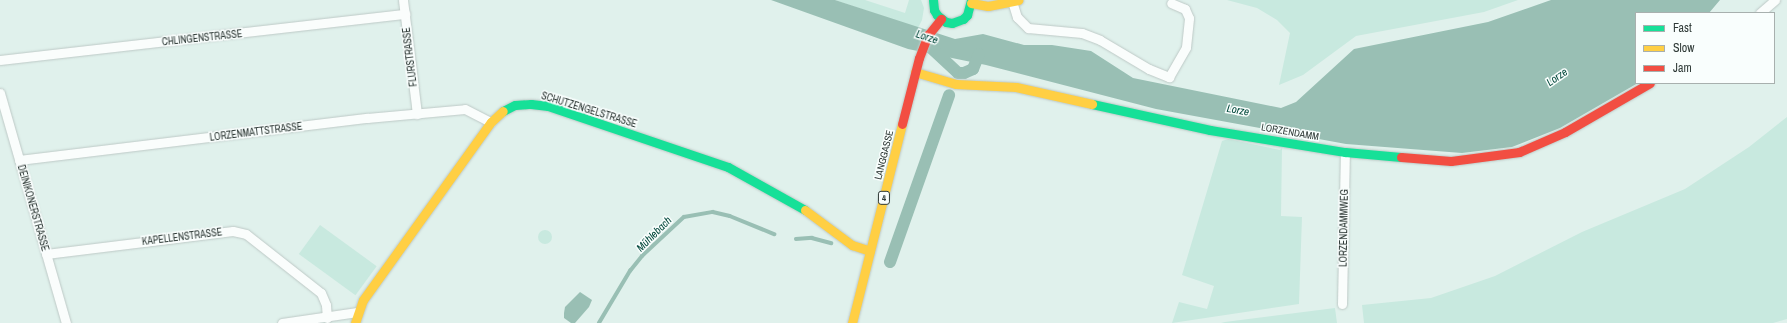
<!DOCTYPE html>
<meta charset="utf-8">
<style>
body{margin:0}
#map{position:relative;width:1787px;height:323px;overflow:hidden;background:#e0f1ec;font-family:"Archivo Narrow",sans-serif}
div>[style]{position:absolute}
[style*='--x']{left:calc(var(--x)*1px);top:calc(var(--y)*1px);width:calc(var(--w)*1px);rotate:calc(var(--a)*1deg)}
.green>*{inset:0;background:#c8e9df;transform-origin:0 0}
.round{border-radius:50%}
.water>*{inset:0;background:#99bfb4}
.stream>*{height:3.5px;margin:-1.75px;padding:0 1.75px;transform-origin:1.75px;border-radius:1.75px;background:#99bfb4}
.canal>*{height:12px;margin:-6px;padding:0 6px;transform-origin:6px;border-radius:6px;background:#99bfb4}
.roads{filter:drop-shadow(0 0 1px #bdc9c6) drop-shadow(0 0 1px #bdc9c6)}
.street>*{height:9px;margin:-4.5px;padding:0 4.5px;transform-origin:4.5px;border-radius:4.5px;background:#fafdfc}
.fast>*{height:9px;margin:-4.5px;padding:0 4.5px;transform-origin:4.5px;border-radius:4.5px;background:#16e098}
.slow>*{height:9px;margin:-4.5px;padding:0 4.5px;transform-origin:4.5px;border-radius:4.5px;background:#ffcf43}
.jam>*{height:9px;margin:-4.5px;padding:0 4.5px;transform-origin:4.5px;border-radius:4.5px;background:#f24e42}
span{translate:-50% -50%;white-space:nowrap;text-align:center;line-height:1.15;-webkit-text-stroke:3px #f9fefd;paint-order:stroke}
.shield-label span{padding:1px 3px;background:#f9fefd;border:1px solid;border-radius:3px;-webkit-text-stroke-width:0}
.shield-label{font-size:9px;color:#2f3a37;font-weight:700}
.street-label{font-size:10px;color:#2f3a37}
.water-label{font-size:11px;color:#00473a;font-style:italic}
.legend{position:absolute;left:1635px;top:12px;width:140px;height:72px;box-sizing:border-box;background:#f9fefd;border:1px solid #a8b0ae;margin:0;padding:5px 7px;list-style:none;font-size:12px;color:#2f3a37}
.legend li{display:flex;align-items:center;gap:8px;height:20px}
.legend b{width:20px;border:1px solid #a8b0ae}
</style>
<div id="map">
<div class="green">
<i style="clip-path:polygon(835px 0,865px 0,905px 13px,909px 0,921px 0,924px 8px,922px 20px,918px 28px)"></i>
<i style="clip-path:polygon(1227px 0,1518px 0,1484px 12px,1356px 36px,1303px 75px,1279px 85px,1290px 33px,1277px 20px,1257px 8px)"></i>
<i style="clip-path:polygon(1787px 117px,1787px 319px,1773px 323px,1364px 323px,1362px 305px,1431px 298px,1495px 276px,1582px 232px,1685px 189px,1749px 147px)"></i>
<i style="clip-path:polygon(1228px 139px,1280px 150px,1282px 148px,1281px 216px,1302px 217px,1299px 304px,1172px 323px,1179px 302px,1207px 309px,1214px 286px,1182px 275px,1222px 141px)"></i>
<i style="left:320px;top:225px;width:70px;height:36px;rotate:36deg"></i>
<i class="round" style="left:538px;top:230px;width:14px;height:14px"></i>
<i style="clip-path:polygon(1335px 308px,1337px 323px,1221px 323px,1225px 322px)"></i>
</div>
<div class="water">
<i style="clip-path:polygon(771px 0,835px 0,955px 39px,983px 34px,1024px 45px,1052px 45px,1091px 51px,1133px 78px,1281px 108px,1296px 102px,1354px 49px,1488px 22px,1551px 0,1720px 0,1709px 13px,1636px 13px,1636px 83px,1638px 83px,1560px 128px,1512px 147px,1462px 153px,1346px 144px,1156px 109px,986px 65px,908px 49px)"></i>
<i style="clip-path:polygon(580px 292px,592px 300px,589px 307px,575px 323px,571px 323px,564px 318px,564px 313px,565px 307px)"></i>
</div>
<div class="stream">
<i style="--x:796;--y:239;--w:16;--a:-4"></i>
<i style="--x:812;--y:238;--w:20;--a:15"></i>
<i style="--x:599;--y:323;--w:61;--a:-59.2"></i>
<i style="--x:630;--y:271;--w:19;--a:-51"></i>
<i style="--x:642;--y:256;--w:57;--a:-42.9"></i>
<i style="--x:684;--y:217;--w:29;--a:-10"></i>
<i style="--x:713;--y:212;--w:17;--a:13"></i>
<i style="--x:730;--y:216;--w:48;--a:22.2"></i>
</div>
<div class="canal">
<i style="--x:927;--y:44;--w:42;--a:43.1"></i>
<i style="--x:958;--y:73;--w:6;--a:0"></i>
<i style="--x:964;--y:73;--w:10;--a:-24"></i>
<i style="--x:973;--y:69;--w:16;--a:-68"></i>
<i style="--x:890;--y:262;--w:177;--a:-70.5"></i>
</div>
<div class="roads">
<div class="street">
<i style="--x:403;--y:0;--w:115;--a:83"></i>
<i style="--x:1012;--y:1;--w:17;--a:73"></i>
<i style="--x:1017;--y:17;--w:16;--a:45"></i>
<i style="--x:1028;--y:28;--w:54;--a:5.3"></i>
<i style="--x:1082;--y:33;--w:19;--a:21"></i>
<i style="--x:1100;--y:40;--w:57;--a:30.6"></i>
<i style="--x:1149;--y:69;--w:22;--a:22"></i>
<i style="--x:1169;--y:77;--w:34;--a:-60"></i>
<i style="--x:1186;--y:47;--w:29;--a:-84"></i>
<i style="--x:1189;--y:18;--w:10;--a:-114"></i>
<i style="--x:1185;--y:9;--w:15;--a:-157"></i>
<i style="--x:1760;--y:13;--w:20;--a:-41"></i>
<i style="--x:0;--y:60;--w:408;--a:-6.5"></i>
<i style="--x:0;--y:93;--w:239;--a:74"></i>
<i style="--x:19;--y:160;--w:351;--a:-6.9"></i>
<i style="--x:367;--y:118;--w:98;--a:-5.2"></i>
<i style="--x:465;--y:109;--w:29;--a:27"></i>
<i style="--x:46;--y:254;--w:188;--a:-7"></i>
<i style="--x:233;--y:231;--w:13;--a:13"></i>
<i style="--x:246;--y:234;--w:95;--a:38.2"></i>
<i style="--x:321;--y:293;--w:13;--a:67"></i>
<i style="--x:326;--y:305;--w:13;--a:86"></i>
<i style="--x:1342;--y:304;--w:152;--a:-88.9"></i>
<i style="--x:282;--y:323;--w:76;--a:-8.3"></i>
</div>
<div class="fast">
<i style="--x:933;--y:0;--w:10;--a:84"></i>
<i style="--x:934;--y:10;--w:6;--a:59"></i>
<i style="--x:937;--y:15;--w:11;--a:38"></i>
<i style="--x:946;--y:22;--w:6;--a:9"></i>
<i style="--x:952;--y:23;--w:12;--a:-20"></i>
<i style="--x:963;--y:19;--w:6;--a:-45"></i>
<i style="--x:967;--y:15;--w:16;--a:-75"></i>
<i style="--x:1092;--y:104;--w:121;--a:12.4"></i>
<i style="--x:1210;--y:130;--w:137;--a:9.3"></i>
<i style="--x:1345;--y:152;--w:56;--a:5.1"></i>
<i style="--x:503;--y:111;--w:13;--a:-27"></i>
<i style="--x:515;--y:105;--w:16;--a:-4"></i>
<i style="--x:531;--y:104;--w:17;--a:7"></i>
<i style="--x:548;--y:106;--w:190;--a:18.7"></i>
<i style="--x:728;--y:167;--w:88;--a:29.2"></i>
</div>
<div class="slow">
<i style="--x:971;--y:3;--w:17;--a:10"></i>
<i style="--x:988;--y:6;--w:31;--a:-11"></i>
<i style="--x:915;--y:72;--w:43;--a:16.3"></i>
<i style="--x:956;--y:84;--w:60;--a:2.9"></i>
<i style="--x:1016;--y:87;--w:78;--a:12.6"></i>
<i style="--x:805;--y:210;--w:59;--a:36.7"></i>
<i style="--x:852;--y:245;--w:19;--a:18"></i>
<i style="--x:355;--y:323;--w:24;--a:-71"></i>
<i style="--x:363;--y:300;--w:219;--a:-54.3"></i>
<i style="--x:491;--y:122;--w:16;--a:-43"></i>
<i style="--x:852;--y:323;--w:205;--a:-75.9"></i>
</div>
<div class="jam">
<i style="--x:902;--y:124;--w:68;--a:-75.6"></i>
<i style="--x:919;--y:58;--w:25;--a:-69"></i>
<i style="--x:928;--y:35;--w:21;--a:-51"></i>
<i style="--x:1401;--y:157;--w:50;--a:4.6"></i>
<i style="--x:1451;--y:161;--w:69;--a:-7.5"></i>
<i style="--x:1519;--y:152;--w:50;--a:-23.5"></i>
<i style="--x:1565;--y:132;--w:98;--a:-30"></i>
</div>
</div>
<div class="shield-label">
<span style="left:884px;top:198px">4</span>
</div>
<div class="street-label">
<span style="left:202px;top:38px;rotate:-6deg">CHLINGENSTRASSE</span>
<span style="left:410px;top:57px;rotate:-97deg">FLURSTRASSE</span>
<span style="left:589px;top:110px;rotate:17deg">SCHUTZENGELSTRASSE</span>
<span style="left:256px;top:132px;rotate:-7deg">LORZENMATTSTRASSE</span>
<span style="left:1290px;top:132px;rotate:10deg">LORZENDAMM</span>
<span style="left:884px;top:155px;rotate:-76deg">LANGGASSE</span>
<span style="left:33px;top:208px;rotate:74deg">DEINIKONERSTRASSE</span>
<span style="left:1344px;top:228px;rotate:-89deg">LORZENDAMMWEG</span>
<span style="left:182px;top:237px;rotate:-7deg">KAPELLENSTRASSE</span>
</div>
<div class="water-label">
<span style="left:927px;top:37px;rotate:18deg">Lorze</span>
<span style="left:1557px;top:77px;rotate:-35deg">Lorze</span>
<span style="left:1238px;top:110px;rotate:10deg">Lorze</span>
<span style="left:654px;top:234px;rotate:-45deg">Mühlebach</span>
</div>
<ul class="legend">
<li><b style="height:5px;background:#16e098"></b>Fast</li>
<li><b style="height:5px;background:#ffcf43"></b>Slow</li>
<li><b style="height:5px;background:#f24e42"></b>Jam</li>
</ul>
</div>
